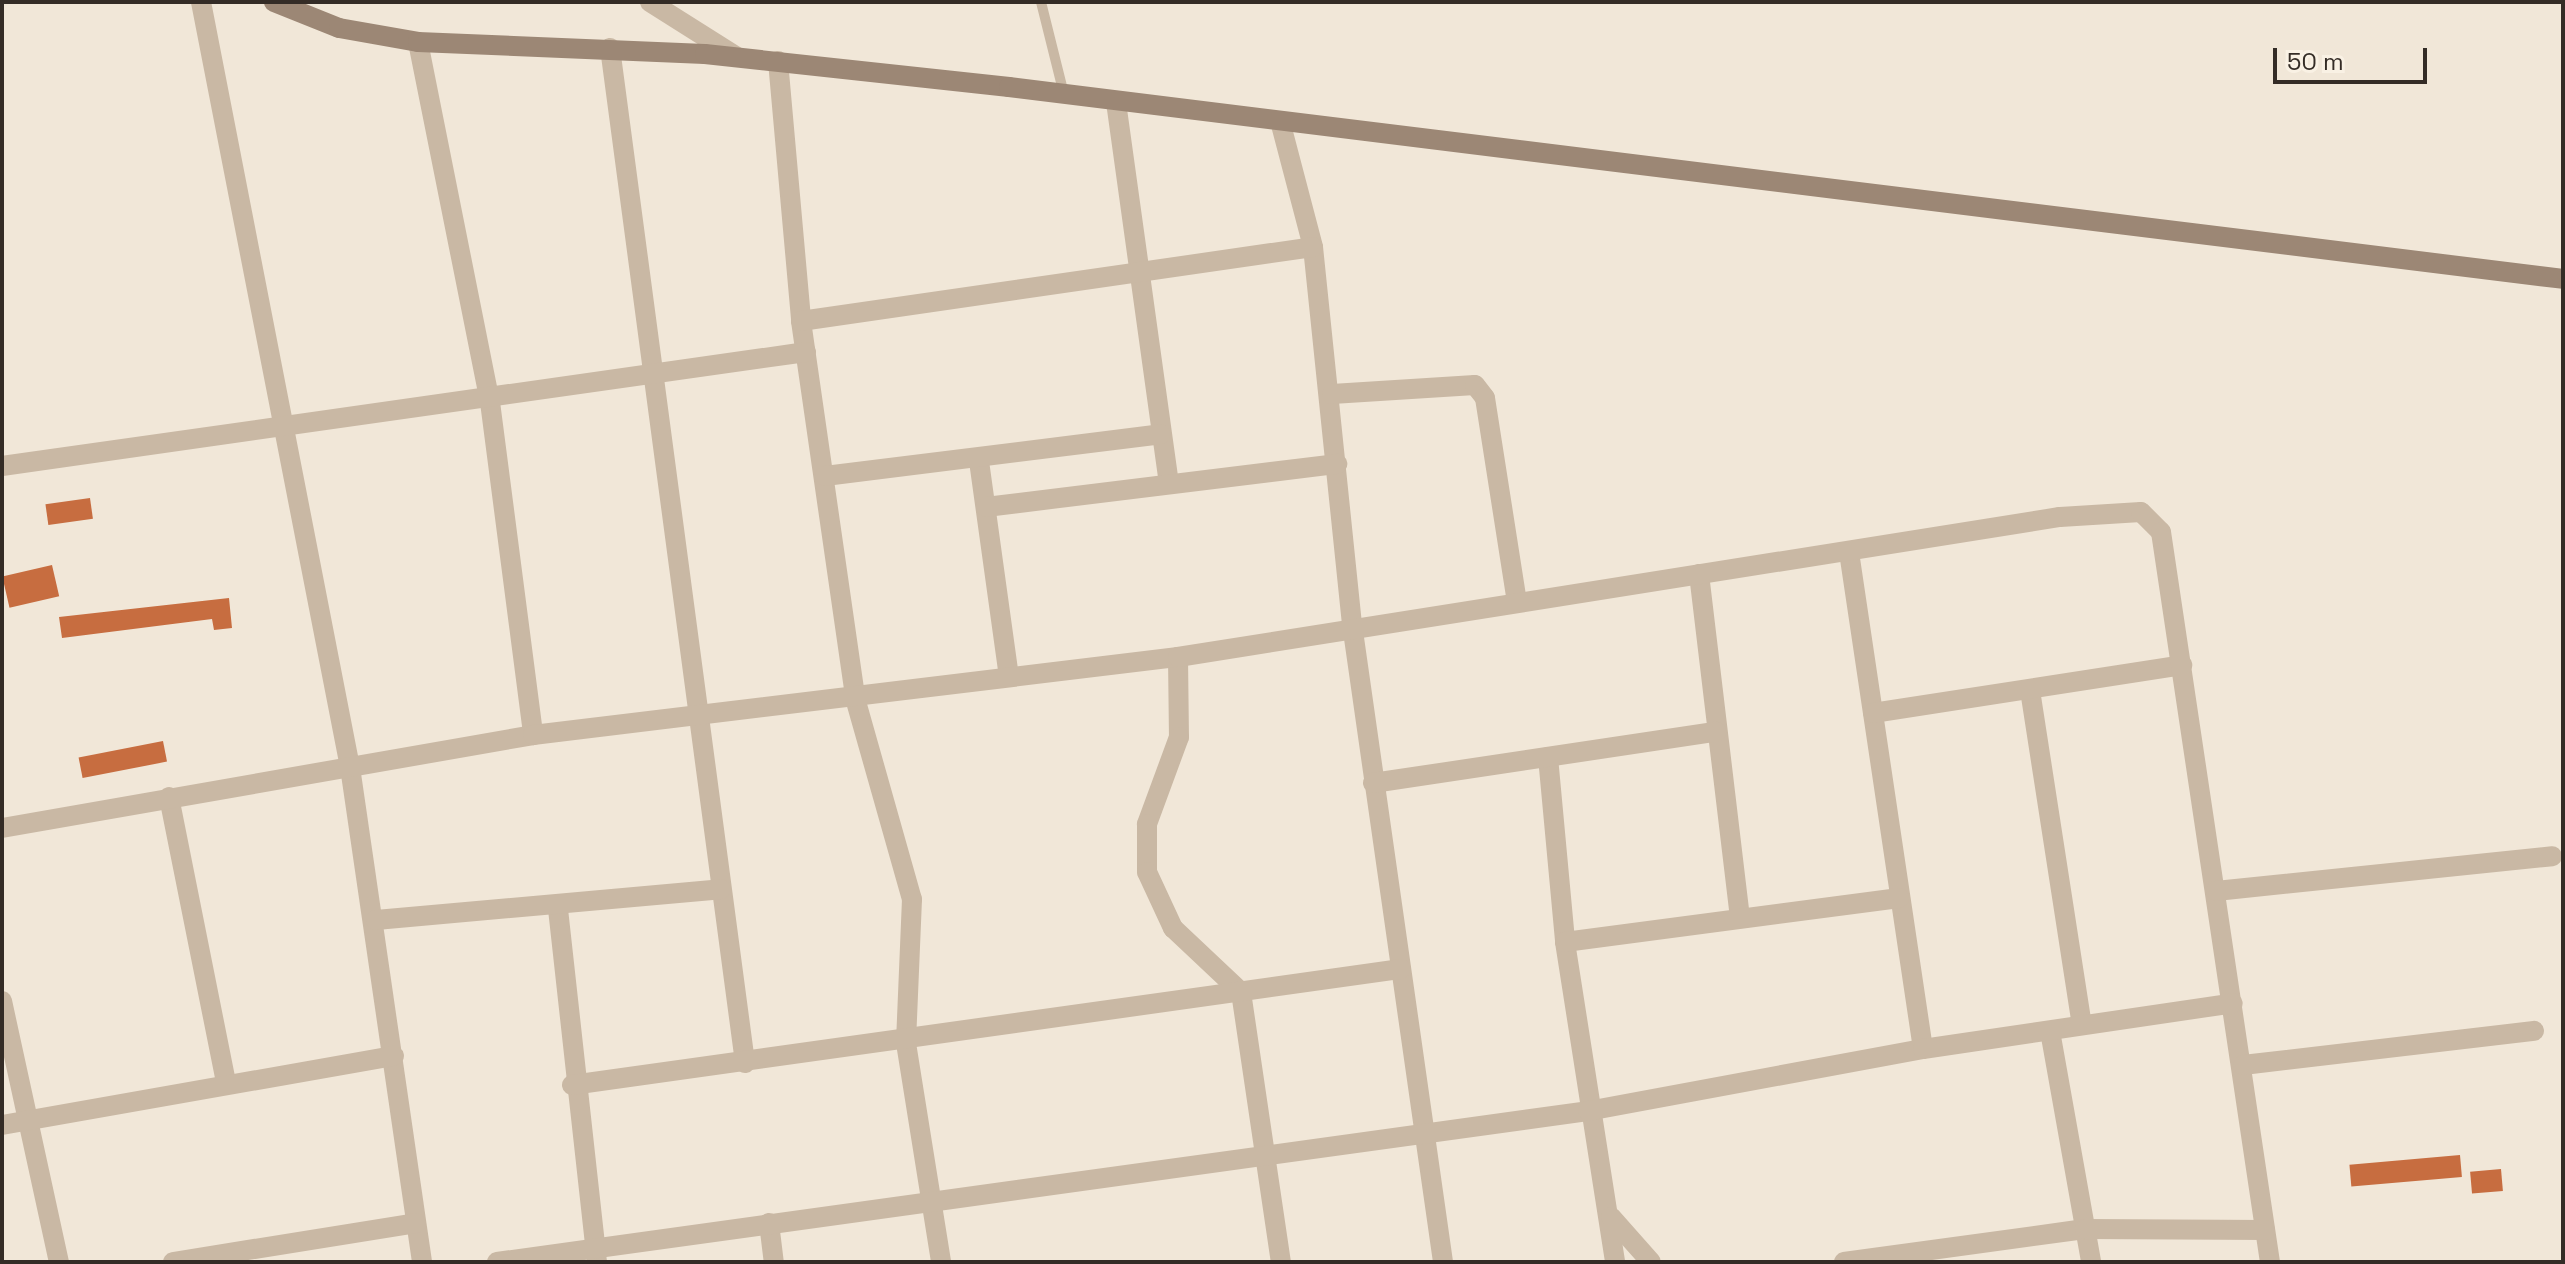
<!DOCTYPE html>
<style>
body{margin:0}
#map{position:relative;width:2565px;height:1264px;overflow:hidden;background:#f1e7d8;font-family:"Space Grotesk",sans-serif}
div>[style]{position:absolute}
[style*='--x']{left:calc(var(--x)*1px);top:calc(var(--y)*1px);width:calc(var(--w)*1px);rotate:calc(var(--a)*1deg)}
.building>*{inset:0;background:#c76d40;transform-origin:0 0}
.service>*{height:10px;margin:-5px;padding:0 5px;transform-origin:5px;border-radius:5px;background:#c9b8a4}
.minor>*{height:20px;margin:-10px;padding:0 10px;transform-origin:10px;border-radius:10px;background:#c9b8a4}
.secondary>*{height:20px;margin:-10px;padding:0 10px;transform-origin:10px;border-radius:10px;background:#9c8775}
span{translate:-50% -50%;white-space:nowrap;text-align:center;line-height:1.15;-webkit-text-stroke:7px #f9f1e4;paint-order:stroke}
.frame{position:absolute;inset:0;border:4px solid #342c26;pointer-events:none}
.scale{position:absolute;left:2273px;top:48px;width:154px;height:36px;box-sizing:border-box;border:4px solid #342c26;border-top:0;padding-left:10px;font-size:24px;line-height:28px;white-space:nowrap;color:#342c26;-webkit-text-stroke:6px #f9f1e4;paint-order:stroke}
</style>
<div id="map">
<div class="building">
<i style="left:90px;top:498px;width:21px;height:45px;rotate:82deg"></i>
<i style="left:52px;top:565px;width:32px;height:51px;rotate:77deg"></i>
<i style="clip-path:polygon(229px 598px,232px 628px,214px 630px,212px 619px,62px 638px,59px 617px)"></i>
<i style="left:163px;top:741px;width:21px;height:86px;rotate:79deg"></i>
<i style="left:2460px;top:1155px;width:22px;height:111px;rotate:85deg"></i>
<i style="left:2501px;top:1169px;width:22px;height:31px;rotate:85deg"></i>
</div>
<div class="service">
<i style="--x:1041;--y:2;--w:95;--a:76"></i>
</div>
<div class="minor">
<i style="--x:201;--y:2;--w:779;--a:78.98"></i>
<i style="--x:350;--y:767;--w:500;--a:81.72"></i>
<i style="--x:650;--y:2;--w:103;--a:32.3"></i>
<i style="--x:418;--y:42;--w:367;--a:78.7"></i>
<i style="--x:490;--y:402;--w:336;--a:82.6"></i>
<i style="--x:610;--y:48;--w:1024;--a:82.42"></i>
<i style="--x:778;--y:61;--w:261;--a:84.9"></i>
<i style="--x:801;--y:321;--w:381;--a:81.8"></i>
<i style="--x:855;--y:698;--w:209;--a:74.2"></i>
<i style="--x:912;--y:899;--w:144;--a:92.4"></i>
<i style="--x:906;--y:1043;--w:222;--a:80.9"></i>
<i style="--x:1116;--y:102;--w:384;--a:82.1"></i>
<i style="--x:1280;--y:121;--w:130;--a:75.3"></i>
<i style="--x:1313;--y:247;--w:386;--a:84.1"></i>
<i style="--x:1353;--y:631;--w:637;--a:81.88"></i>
<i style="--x:801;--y:321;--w:517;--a:-8.22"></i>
<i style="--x:1332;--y:394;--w:143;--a:-3.6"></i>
<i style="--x:1475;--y:385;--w:16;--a:52"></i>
<i style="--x:1485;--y:398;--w:206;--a:81.1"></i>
<i style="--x:979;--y:461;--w:218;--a:82.1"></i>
<i style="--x:2;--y:466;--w:812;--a:-8.07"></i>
<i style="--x:825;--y:476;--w:338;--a:-7.1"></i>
<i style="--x:986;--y:507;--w:354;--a:-7"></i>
<i style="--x:1849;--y:552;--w:502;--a:81.53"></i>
<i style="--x:1699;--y:574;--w:346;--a:83.2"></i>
<i style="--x:1178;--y:657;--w:80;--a:89.3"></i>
<i style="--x:1179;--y:737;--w:93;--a:110.2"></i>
<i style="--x:1147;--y:824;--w:48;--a:90"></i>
<i style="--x:1147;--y:872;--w:62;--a:65.1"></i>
<i style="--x:1173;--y:928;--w:93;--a:43.3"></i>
<i style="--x:1241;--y:992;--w:273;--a:81.6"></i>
<i style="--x:2030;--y:690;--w:339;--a:81.2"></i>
<i style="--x:1873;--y:713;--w:313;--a:-8.8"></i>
<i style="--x:1548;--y:757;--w:186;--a:84.7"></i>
<i style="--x:1565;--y:942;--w:324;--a:81.1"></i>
<i style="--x:1373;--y:783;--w:347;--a:-8.5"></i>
<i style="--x:169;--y:797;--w:292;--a:78.7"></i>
<i style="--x:2;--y:828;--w:539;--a:-9.93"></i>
<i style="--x:533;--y:735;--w:650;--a:-6.9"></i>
<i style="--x:1178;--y:657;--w:893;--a:-9.02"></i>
<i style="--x:2060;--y:517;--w:81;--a:-3.5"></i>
<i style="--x:2141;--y:512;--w:28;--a:45"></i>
<i style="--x:2161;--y:532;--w:738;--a:81.51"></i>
<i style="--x:2216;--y:891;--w:338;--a:-5.9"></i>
<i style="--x:558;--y:909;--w:355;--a:83.7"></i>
<i style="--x:376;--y:920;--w:346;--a:-5.1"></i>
<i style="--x:1565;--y:942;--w:337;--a:-7.5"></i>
<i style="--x:2;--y:1001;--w:267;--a:77.7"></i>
<i style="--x:2050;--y:1031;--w:235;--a:79.9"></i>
<i style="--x:2243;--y:1065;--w:293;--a:-6.7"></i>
<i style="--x:572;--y:1085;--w:837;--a:-7.97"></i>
<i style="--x:2;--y:1125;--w:398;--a:-10"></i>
<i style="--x:1611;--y:1217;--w:60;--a:48.4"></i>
<i style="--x:769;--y:1223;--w:39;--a:83"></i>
<i style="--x:173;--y:1262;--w:246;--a:-9.1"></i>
<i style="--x:497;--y:1262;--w:1101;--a:-7.88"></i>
<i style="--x:1588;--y:1111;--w:341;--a:-10.5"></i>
<i style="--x:1923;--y:1049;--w:313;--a:-8.4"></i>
<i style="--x:1844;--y:1262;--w:243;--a:-7.8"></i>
<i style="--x:2085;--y:1229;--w:180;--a:0.3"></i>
</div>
<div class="secondary">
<i style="--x:274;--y:2;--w:70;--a:21.8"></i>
<i style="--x:339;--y:28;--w:80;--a:10"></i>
<i style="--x:418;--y:42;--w:287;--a:2.4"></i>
<i style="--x:705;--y:54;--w:306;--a:6.2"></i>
<i style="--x:1009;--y:87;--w:1566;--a:7.04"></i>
</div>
<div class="frame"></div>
<div class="scale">50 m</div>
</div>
